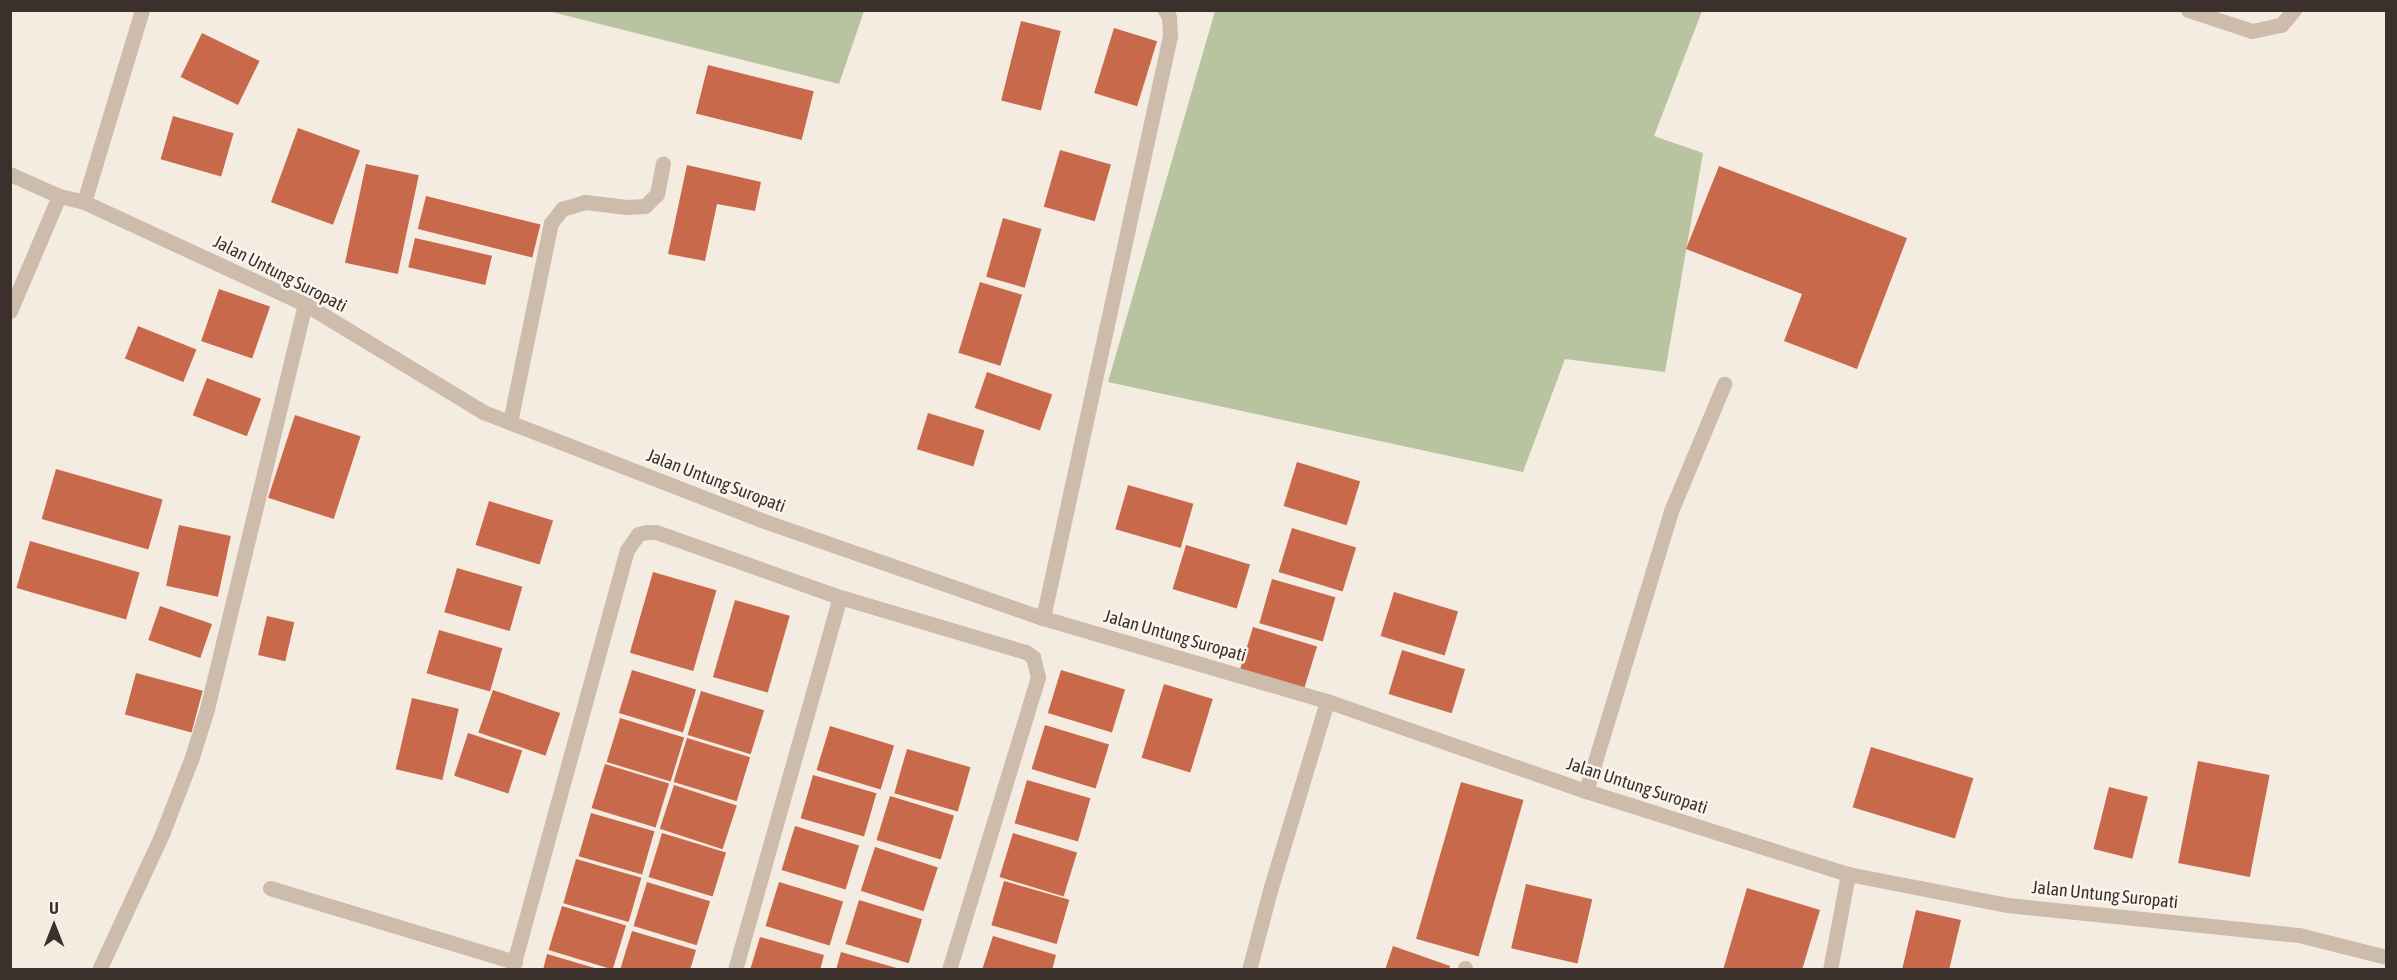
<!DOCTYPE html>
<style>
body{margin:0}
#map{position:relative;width:2397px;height:980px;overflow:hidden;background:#f4ebe1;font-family:"Asap Condensed",sans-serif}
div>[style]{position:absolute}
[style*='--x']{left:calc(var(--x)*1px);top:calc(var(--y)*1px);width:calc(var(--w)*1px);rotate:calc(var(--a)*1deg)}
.green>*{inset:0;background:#b8c4a0}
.building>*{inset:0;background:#c8694b;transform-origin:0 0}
.minor>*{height:15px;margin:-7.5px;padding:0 7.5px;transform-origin:7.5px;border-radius:7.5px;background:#cdbbac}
span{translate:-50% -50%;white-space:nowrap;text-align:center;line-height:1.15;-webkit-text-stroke:5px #fbf5ee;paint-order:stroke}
.street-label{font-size:18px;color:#3b302b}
.frame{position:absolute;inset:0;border:12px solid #3b302b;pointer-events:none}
.north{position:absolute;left:24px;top:896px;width:60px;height:60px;-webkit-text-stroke:4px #fbf5ee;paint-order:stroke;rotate:0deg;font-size:16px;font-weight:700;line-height:24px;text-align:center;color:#3b302b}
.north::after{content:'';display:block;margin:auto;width:21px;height:27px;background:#3b302b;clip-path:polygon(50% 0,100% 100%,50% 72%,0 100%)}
</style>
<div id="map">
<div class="green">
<i style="clip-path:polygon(548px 11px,864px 11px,839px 84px)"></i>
<i style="clip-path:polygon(1215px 11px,1702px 11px,1654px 136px,1703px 153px,1665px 372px,1565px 359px,1523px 472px,1108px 382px)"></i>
</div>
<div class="building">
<i style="left:1021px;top:21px;width:41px;height:82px;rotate:14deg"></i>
<i style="left:1114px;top:28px;width:45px;height:68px;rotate:17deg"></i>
<i style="left:202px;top:33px;width:64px;height:49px;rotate:26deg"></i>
<i style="left:708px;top:65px;width:109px;height:50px;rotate:14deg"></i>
<i style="left:173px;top:116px;width:63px;height:45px;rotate:16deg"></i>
<i style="left:298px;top:128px;width:66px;height:79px;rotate:20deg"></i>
<i style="left:1060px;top:150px;width:53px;height:59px;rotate:16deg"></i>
<i style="left:366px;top:164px;width:54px;height:101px;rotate:12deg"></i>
<i style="clip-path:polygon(687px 165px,761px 182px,755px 211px,717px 204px,705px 261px,668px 254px)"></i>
<i style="clip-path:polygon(1719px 166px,1907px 238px,1857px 369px,1784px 341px,1802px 294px,1686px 249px)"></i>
<i style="left:426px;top:196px;width:118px;height:34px;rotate:14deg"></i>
<i style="left:1003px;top:218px;width:40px;height:61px;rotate:16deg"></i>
<i style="left:415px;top:238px;width:79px;height:30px;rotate:13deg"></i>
<i style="left:980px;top:282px;width:44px;height:74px;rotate:17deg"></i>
<i style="left:219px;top:289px;width:54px;height:55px;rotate:19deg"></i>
<i style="left:138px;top:326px;width:63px;height:35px;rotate:22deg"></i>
<i style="left:987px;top:372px;width:69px;height:38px;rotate:19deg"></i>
<i style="left:207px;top:378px;width:58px;height:40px;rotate:21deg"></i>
<i style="left:928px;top:413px;width:59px;height:38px;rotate:17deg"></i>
<i style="left:295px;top:415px;width:69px;height:87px;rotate:18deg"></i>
<i style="left:1297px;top:462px;width:66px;height:46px;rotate:17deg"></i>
<i style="left:56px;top:469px;width:111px;height:52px;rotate:16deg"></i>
<i style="left:1128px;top:485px;width:68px;height:46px;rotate:16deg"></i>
<i style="left:489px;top:501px;width:67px;height:46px;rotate:17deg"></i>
<i style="left:179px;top:525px;width:53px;height:62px;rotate:12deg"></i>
<i style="left:1292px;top:528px;width:67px;height:46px;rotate:17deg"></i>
<i style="left:30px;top:541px;width:114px;height:49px;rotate:16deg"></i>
<i style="left:1186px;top:545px;width:67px;height:46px;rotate:17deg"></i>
<i style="left:457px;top:568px;width:68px;height:46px;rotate:16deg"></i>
<i style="left:653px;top:572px;width:66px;height:84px;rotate:16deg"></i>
<i style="left:1272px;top:579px;width:66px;height:46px;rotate:16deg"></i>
<i style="left:1394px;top:592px;width:67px;height:46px;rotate:17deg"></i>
<i style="left:735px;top:600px;width:57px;height:80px;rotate:16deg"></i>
<i style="left:160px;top:606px;width:55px;height:36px;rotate:19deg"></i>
<i style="left:267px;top:616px;width:28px;height:40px;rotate:13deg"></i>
<i style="left:1253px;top:627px;width:67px;height:46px;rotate:17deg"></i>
<i style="left:439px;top:630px;width:66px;height:45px;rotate:16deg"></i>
<i style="left:1402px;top:650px;width:66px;height:46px;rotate:17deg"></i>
<i style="left:632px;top:670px;width:67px;height:45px;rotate:17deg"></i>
<i style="left:1061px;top:670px;width:67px;height:45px;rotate:17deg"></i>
<i style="left:136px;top:673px;width:69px;height:43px;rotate:15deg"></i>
<i style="left:1164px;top:684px;width:51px;height:77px;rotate:17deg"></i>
<i style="left:493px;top:690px;width:71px;height:45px;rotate:19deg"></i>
<i style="left:701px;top:691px;width:66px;height:46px;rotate:17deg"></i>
<i style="left:412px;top:698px;width:48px;height:73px;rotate:13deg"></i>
<i style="left:620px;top:718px;width:67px;height:46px;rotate:17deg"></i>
<i style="left:1045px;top:725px;width:67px;height:46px;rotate:17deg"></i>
<i style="left:830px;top:726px;width:67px;height:46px;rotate:17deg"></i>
<i style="left:468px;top:733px;width:57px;height:45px;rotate:18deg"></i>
<i style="left:687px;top:738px;width:66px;height:46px;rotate:17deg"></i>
<i style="left:1871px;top:747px;width:107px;height:63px;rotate:17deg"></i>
<i style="left:907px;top:749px;width:66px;height:46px;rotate:16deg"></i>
<i style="left:2198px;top:761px;width:73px;height:104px;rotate:11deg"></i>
<i style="left:605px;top:764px;width:67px;height:46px;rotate:17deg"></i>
<i style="left:813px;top:775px;width:66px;height:45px;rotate:16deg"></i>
<i style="left:1027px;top:780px;width:66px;height:45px;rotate:16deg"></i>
<i style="left:1461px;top:782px;width:65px;height:163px;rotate:16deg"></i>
<i style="left:674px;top:785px;width:66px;height:46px;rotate:18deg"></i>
<i style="left:2109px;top:787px;width:40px;height:64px;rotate:14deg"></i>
<i style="left:890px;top:796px;width:67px;height:46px;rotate:17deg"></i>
<i style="left:591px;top:813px;width:66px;height:45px;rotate:16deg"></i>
<i style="left:795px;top:826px;width:67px;height:46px;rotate:17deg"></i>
<i style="left:662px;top:833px;width:67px;height:46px;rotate:17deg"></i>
<i style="left:1013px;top:833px;width:67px;height:46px;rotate:17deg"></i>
<i style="left:875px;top:847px;width:66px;height:46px;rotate:18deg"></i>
<i style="left:576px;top:859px;width:68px;height:46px;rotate:16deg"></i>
<i style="left:1004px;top:881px;width:68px;height:46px;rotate:16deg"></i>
<i style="left:647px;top:882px;width:66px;height:46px;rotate:17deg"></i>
<i style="left:779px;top:882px;width:67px;height:46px;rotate:17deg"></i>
<i style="left:1526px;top:884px;width:68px;height:66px;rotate:13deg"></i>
<i style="clip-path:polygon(1747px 888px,1820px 910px,1802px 970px,1723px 970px)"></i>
<i style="left:859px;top:900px;width:66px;height:46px;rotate:17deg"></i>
<i style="left:562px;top:906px;width:67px;height:46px;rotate:17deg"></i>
<i style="clip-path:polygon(1916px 910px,1961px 920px,1949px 970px,1902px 970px)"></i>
<i style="clip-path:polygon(632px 931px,696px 950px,690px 970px,620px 970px)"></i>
<i style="clip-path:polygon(993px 936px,1056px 955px,1052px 970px,982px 970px)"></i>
<i style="clip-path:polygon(760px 937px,824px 955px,820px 970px,750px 970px)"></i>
<i style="clip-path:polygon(1393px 946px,1450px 966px,1449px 970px,1385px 970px)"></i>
<i style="clip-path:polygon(841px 952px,900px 969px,900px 970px,836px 970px)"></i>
<i style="clip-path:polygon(547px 954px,598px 969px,598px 970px,543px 970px)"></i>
</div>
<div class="minor">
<i style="--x:2188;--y:10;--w:67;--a:18.2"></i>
<i style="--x:2252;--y:31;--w:30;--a:-12"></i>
<i style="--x:2281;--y:25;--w:20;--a:-49"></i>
<i style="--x:10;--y:174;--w:54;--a:24.2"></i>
<i style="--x:59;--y:196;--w:26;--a:13"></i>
<i style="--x:84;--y:202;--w:243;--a:24.8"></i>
<i style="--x:305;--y:304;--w:208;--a:31.2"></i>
<i style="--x:483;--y:412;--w:298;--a:21.2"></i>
<i style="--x:761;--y:520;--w:299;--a:19.2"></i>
<i style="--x:1043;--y:618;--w:296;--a:16.3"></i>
<i style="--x:1327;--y:701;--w:274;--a:19.2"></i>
<i style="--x:1586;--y:791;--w:275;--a:17.6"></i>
<i style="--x:1848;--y:874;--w:163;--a:11"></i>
<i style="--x:2008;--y:905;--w:293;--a:5.9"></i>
<i style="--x:2299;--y:935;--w:90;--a:14.2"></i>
<i style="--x:84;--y:202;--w:201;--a:-73.2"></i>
<i style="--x:10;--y:311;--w:125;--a:-66.9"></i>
<i style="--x:510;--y:422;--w:203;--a:-78.4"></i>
<i style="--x:551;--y:223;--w:18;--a:-52"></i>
<i style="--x:562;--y:209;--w:24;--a:-17"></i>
<i style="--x:585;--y:202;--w:42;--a:6.8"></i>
<i style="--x:627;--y:207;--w:18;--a:-3"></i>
<i style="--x:645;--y:206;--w:17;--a:-45"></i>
<i style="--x:657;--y:194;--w:31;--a:-79"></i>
<i style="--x:1043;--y:618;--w:596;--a:-77.69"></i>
<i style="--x:1170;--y:36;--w:19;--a:-93"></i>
<i style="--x:1169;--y:17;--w:8;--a:-120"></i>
<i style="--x:1586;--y:791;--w:293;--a:-73.1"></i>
<i style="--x:1671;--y:511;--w:138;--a:-67.3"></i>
<i style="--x:270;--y:888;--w:256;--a:16.8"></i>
<i style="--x:99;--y:970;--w:150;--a:-65.1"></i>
<i style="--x:162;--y:834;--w:83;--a:-68.7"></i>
<i style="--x:192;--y:757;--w:50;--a:-72.6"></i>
<i style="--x:207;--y:709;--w:417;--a:-76.4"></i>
<i style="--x:512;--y:970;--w:435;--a:-74.7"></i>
<i style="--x:627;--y:550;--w:19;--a:-55"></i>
<i style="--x:638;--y:534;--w:9;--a:-13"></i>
<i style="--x:647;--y:532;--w:9;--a:0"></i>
<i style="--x:656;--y:532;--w:195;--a:19.5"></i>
<i style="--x:840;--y:597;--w:194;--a:16.5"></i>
<i style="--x:1026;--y:652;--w:9;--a:36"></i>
<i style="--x:1033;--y:657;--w:21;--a:76"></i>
<i style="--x:1038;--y:677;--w:306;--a:106.9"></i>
<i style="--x:735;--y:970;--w:387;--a:-74.3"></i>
<i style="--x:1249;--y:970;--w:86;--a:-75.2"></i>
<i style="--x:1271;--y:887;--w:194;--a:-73.2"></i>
<i style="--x:1465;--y:970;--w:2;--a:-90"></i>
<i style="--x:1830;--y:970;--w:98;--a:-79.4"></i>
</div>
<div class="street-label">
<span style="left:280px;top:274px;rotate:27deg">Jalan Untung Suropati</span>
<span style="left:716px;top:481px;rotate:21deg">Jalan Untung Suropati</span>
<span style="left:1175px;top:636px;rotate:16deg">Jalan Untung Suropati</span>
<span style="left:1637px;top:786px;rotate:18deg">Jalan Untung Suropati</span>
<span style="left:2105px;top:895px;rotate:6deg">Jalan Untung Suropati</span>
</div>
<div class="frame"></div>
<div class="north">U</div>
</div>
